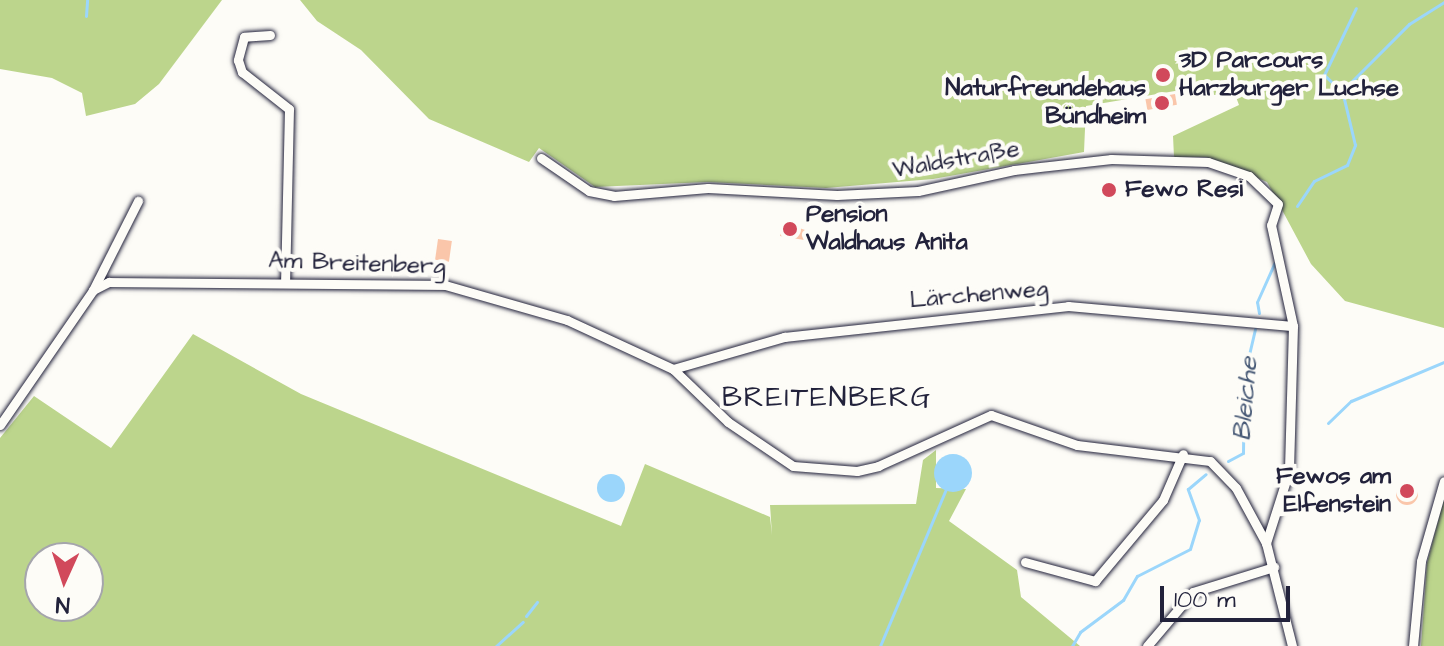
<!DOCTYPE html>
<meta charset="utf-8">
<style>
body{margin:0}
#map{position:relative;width:1444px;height:646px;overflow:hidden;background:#fdfcf7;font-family:"Architects Daughter",sans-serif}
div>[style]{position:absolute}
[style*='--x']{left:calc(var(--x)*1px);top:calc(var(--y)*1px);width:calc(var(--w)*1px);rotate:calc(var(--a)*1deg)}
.green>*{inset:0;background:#bcd58c}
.water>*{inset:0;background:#9bd6fb}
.round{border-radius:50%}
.stream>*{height:3px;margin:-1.5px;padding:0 1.5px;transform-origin:1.5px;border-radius:1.5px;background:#9bd6fb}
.building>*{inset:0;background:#fac6aa;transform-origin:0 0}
.roads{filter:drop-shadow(0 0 2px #22223b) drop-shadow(0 0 2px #22223b)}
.street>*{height:9px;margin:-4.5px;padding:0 4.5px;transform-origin:4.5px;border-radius:4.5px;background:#fdfcf7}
.dots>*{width:22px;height:22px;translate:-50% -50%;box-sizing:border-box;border:4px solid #fdfcf7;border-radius:50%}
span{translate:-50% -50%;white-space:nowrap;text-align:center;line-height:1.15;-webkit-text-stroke:8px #fdfcf7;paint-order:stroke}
.poi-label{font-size:24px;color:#22223b;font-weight:700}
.left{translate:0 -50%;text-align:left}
.right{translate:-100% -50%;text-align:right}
.street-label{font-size:24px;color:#22223b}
.water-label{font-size:26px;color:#465875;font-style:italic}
.quarter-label{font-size:28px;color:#22223b;letter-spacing:2px}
.north{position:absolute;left:24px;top:542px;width:80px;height:80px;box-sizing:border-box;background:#fdfcf7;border:2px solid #a5a5ac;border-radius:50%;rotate:183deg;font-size:22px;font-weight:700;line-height:32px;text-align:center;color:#22223b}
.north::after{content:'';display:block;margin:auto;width:28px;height:36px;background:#d1495b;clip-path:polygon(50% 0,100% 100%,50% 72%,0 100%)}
.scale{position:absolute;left:1160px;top:586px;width:130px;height:36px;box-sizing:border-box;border:4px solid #22223b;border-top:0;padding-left:10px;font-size:24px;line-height:28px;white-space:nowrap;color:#22223b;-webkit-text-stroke:6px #fdfcf7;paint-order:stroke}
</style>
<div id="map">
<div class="green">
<i style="clip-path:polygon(0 0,222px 0,159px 84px,135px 104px,86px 116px,82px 93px,52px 78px,0 69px)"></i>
<i style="clip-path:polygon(300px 0,1444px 0,1444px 328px,1345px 301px,1311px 264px,1267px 182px,1206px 157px,1174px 157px,1173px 136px,1239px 105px,1236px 97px,1175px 91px,1086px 106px,1084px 152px,933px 179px,826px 188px,707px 182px,595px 187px,539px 148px,529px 162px,429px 119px,361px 50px,317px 21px)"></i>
<i style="clip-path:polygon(evenodd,193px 334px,301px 394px,621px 526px,645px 464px,770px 517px,772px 535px,770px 505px,916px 504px,923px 460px,936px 450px,936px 488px,966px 489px,949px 521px,1017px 570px,1021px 597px,1080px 646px,0 646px,0 438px,34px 396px,111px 448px,193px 334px,40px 558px,88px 558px,88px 606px,40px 606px,40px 558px)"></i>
<i style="clip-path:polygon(1444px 499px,1444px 646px,1421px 646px,1427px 563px)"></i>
</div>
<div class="water">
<i class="round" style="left:934px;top:454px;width:38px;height:38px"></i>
<i class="round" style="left:597px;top:474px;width:28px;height:28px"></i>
</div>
<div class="stream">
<i style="--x:86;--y:16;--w:16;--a:-86"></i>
<i style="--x:1345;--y:95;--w:29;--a:-136"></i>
<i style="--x:1324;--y:75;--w:74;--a:-64.5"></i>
<i style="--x:1297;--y:206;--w:30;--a:-56"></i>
<i style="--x:1314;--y:181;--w:37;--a:-26"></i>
<i style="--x:1347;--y:165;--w:22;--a:-68"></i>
<i style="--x:1355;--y:145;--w:47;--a:-103.4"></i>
<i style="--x:1344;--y:99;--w:16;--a:-72"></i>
<i style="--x:1349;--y:84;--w:85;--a:-45"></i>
<i style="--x:1409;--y:24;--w:41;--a:-32.2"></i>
<i style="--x:1259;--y:313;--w:11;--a:-100"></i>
<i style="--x:1257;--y:302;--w:42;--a:-65.9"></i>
<i style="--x:1328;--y:423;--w:32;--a:-44"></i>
<i style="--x:1351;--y:401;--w:101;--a:-22.8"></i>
<i style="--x:1228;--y:461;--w:17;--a:-28"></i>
<i style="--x:1243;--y:453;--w:77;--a:-89.3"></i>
<i style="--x:1244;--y:376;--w:48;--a:-76.8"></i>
<i style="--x:526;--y:616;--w:18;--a:-52"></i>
<i style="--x:496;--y:646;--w:36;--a:-42"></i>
<i style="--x:880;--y:646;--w:170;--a:-67.2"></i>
<i style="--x:1072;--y:646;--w:16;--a:-60"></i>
<i style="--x:1080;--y:632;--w:54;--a:-36.7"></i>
<i style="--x:1123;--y:600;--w:28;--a:-60"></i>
<i style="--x:1137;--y:576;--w:59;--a:-27"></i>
<i style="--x:1190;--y:549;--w:30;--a:-73"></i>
<i style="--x:1199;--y:520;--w:33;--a:-110"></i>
<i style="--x:1188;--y:489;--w:23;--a:-40"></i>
</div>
<div class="building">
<i style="left:1175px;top:94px;width:11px;height:30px;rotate:80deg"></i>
<i style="clip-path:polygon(782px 222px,805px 230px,804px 240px,780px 236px)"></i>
<i style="left:438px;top:239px;width:14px;height:21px;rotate:8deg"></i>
<i class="round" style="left:1396px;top:483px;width:22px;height:22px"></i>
</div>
<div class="roads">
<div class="street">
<i style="--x:270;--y:35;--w:26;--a:176"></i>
<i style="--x:244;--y:37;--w:24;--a:105"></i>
<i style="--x:238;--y:60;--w:13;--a:72"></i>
<i style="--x:242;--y:72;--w:60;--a:38.2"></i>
<i style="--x:289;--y:109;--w:172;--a:91.3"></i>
<i style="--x:541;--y:158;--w:58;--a:34.5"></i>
<i style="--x:589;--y:191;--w:25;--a:11"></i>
<i style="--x:614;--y:196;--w:94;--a:-4.9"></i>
<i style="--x:708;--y:188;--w:129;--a:3.1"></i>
<i style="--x:837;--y:195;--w:81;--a:-2.8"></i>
<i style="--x:918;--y:191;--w:98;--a:-12.3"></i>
<i style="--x:1014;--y:170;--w:98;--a:-6.5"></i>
<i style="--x:1111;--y:159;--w:97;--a:1.8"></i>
<i style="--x:1208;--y:162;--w:43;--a:18.9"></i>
<i style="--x:1249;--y:176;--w:40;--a:44"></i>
<i style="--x:1278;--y:204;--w:22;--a:108"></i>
<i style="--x:1271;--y:225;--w:103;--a:77.7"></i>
<i style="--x:1293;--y:326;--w:145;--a:91.6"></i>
<i style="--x:1289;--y:471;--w:76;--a:107.7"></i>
<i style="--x:93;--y:290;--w:100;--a:-63.2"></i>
<i style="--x:673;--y:369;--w:116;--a:-16.1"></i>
<i style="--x:784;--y:337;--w:286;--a:-6.2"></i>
<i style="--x:1068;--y:306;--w:226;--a:5.1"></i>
<i style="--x:0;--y:425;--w:164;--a:-55.4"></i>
<i style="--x:93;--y:290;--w:18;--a:-27"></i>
<i style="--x:109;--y:282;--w:336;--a:0.5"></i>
<i style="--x:445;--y:285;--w:127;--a:16"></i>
<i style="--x:567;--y:320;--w:117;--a:24.8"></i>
<i style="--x:673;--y:369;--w:76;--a:43.9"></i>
<i style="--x:728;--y:422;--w:78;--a:34.1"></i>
<i style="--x:793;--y:466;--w:64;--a:4.5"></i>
<i style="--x:857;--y:471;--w:22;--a:-13"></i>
<i style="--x:878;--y:466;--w:124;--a:-24.3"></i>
<i style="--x:991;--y:415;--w:91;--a:19.2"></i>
<i style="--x:1077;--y:445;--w:134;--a:6.9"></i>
<i style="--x:1210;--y:461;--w:37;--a:46"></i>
<i style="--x:1236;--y:488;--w:63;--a:61.4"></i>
<i style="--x:1266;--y:543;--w:106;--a:75.8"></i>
<i style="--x:1025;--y:562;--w:73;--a:15.2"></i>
<i style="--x:1095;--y:581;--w:106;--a:-50"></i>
<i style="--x:1163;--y:500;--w:50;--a:-66.5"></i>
<i style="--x:1147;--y:646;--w:71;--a:-49.6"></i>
<i style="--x:1193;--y:592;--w:85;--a:-17.2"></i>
<i style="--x:1413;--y:646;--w:85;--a:-84.6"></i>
<i style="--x:1421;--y:561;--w:83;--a:-74"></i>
</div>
</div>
<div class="dots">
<i style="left:1163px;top:75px;background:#d1495b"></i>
<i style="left:1162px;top:103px;background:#d1495b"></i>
<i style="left:1109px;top:190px;background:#d1495b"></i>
<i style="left:790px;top:229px;background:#d1495b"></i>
<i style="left:1407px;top:491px;background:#d1495b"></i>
</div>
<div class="poi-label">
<span class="left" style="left:1179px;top:75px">3D Parcours<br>Harzburger Luchse</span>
<span class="right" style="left:1146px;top:103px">Naturfreundehaus<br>Bündheim</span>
<span class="left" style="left:1125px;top:190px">Fewo Resi</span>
<span class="left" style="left:806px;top:229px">Pension<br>Waldhaus Anita</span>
<span class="right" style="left:1391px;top:491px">Fewos am<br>Elfenstein</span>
</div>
<div class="street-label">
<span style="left:956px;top:160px;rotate:-10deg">Waldstraße</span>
<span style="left:357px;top:264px;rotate:2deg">Am Breitenberg</span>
<span style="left:979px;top:295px;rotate:-5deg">Lärchenweg</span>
</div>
<div class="water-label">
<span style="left:1246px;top:399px;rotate:-85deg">Bleiche</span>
</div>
<div class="quarter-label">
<span style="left:827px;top:398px">BREITENBERG</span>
</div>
<div class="north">N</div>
<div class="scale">100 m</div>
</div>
